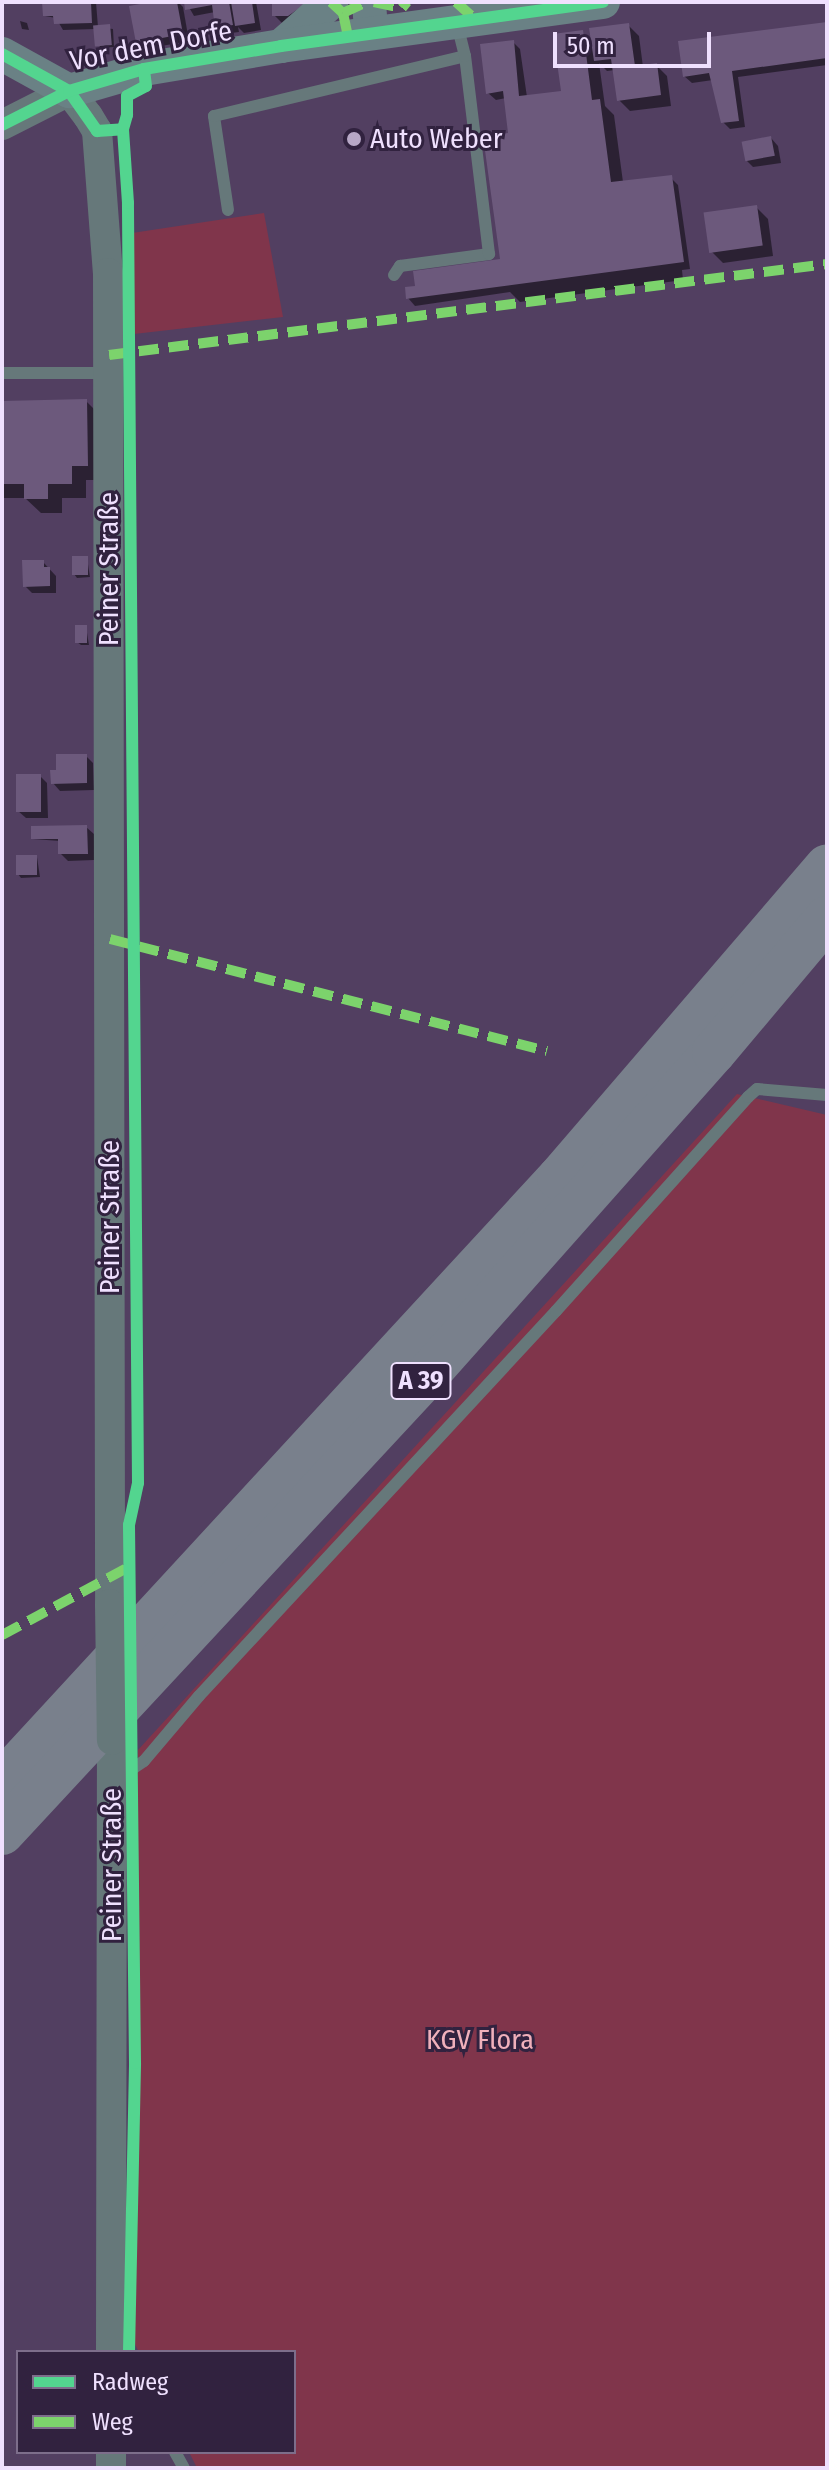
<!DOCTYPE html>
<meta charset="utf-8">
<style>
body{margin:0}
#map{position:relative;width:829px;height:2470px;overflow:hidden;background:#523f61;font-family:"Fira Sans Condensed",sans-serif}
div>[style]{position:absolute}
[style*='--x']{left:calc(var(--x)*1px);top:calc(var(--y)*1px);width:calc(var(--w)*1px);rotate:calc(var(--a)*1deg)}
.green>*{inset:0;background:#80354b}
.shadow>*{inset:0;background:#0007}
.building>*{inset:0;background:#6c597c;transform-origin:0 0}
.service>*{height:12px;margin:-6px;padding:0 6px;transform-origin:6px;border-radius:6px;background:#66787a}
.tertiary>*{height:30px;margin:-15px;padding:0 15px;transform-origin:15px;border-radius:15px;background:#66787a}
.secondary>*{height:34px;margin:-17px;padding:0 17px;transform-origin:17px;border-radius:17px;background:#6a8185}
.motorway>*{height:44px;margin:-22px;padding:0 22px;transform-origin:22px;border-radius:22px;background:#79808c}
.tertiary-bridge>*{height:30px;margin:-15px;padding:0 15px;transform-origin:15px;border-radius:15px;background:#66787a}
.quiet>*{height:10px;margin-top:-5px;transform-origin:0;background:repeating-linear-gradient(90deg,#7cd36c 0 20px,transparent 0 30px)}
.cycleway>*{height:12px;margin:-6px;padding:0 6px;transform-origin:6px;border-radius:6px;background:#53d58f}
.dots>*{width:22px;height:22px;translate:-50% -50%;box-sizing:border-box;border:4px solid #31223f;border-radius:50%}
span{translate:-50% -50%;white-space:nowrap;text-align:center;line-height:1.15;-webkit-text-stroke:6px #31223f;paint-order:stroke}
.shield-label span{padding:2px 6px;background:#31223f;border:2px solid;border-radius:6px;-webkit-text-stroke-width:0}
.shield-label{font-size:26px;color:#efe0fe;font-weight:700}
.street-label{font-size:28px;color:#efe0fe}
.poi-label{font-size:28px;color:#efe0fe}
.left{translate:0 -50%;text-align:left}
.park-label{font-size:28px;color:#f0b0bb}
.frame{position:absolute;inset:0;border:4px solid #efe0fe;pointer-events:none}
.legend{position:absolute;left:16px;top:2350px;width:280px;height:104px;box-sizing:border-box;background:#31223f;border:2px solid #7d6e8b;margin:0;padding:10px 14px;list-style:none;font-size:24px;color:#efe0fe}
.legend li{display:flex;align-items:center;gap:16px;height:40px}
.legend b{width:40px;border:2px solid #7d6e8b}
.scale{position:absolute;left:553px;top:32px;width:158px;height:36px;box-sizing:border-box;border:4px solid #efe0fe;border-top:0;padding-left:10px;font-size:24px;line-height:28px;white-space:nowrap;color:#efe0fe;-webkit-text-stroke:6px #31223f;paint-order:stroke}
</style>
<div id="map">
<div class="green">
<i style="clip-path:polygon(264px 213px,283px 317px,134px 334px,132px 233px)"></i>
<i style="clip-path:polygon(737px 1094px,827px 1115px,827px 2468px,197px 2468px,189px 2452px,294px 2452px,294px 2352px,139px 2352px,128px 2331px,138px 1750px)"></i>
</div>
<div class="shadow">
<i style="clip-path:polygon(44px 2px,96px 2px,98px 27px,113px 29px,114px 47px,100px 48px,96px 29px,63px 30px,56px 18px,45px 16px)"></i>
<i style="clip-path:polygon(162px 2px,178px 2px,183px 7px,189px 41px,145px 49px,137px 42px)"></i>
<i style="clip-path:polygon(186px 2px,256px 2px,261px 30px,244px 33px,238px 27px,239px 32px,224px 34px,217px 27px,215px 12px,194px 16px)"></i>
<i style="clip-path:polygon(274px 2px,324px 2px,285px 26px,274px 15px)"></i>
<i style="clip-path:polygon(20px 21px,27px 23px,29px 30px,22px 29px)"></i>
<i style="clip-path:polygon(827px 24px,827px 65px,738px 77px,745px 127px,730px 129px,723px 122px,713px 80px,692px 83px,684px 76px)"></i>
<i style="clip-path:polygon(628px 25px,639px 36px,643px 67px,656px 65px,667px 76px,671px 106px,630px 111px,619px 100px,615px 70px,607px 71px,599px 63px,605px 106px,614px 115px,623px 182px,671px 178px,678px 185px,690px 269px,682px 270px,683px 280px,520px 302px,510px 292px,415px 306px,408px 298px,503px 265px,510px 135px,506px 98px,496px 100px,488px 93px,513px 42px,520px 49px,527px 97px,563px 92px,582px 33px,594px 44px)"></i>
<i style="clip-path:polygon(771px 138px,778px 146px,781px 163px,753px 167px,746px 160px)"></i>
<i style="clip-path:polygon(757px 208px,768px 219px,773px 256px,723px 263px,712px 252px)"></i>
<i style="clip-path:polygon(86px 401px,101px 416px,102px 480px,86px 480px,86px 498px,62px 498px,62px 513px,41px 513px,25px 498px,2px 498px,2px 403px)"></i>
<i style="clip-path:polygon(87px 558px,90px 577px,77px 578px,74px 574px)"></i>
<i style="clip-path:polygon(43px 562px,56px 576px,56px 593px,32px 593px,25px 586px)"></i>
<i style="clip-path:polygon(86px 627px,89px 645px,81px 645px,77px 642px)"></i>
<i style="clip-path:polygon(86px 756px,93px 763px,94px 790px,60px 791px,53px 783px)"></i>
<i style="clip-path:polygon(40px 776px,47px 783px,48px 818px,26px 818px,18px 811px)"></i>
<i style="clip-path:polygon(86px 827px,94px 834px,94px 860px,68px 861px,60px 853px,60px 841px,33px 839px)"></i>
<i style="clip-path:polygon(37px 857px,40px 877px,21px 878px,18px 874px)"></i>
</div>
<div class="building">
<i style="clip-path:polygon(42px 2px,91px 2px,92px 23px,54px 24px,53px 16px,43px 16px)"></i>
<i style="clip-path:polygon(151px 2px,177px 2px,183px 34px,136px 43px,129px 6px)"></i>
<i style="clip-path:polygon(184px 2px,229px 2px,233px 25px,215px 28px,212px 5px,185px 10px)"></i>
<i style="clip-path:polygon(231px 2px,252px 2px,255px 23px,235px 26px)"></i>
<i style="clip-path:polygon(272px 2px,308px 2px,288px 16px,272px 16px)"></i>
<i style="clip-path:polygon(827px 22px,827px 58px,732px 71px,739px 121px,721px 123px,709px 73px,683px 77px,678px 41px)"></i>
<i style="clip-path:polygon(629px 23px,635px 66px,657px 63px,661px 95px,617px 101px,611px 59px,594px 61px,589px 28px)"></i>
<i style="left:110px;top:24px;width:21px;height:17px;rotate:85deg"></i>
<i style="clip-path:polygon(583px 30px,592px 100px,600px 99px,611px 182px,672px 175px,684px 262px,406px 299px,405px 287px,415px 286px,413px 271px,500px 259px,483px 136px,508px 133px,503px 91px,486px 94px,480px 44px,514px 40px,519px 96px,561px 91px,553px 34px)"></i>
<i style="left:771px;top:136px;width:20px;height:30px;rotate:79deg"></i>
<i style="left:757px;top:205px;width:41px;height:54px;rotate:82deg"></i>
<i style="clip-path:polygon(87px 399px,88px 466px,72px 466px,72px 484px,48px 484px,48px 499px,24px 499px,24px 484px,2px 484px,2px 401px)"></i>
<i style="left:72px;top:556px;width:16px;height:19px"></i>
<i style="clip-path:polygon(22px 560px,44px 560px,44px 567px,50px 567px,50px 586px,23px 587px)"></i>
<i style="left:75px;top:625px;width:12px;height:18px"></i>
<i style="clip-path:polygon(56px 754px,87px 754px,87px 783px,51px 784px,50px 770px,56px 770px)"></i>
<i style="left:16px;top:774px;width:25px;height:38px"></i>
<i style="clip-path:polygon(87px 825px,88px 854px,58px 854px,58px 839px,31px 839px,31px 826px)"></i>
<i style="left:16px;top:855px;width:21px;height:20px"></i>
</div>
<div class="service">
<i style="--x:228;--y:210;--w:95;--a:-98.5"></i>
<i style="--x:214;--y:116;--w:258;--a:-13.4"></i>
<i style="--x:394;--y:275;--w:11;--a:-56"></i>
<i style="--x:400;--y:266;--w:90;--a:-7.7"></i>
<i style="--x:489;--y:254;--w:199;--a:-96.9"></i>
<i style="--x:465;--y:56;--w:32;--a:-104"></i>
<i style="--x:2;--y:373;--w:105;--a:0"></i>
<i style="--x:112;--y:1773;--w:17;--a:-7"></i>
<i style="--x:129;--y:1771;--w:18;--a:-34"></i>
<i style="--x:144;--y:1761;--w:85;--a:-49.8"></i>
<i style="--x:199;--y:1696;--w:525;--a:-47.16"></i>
<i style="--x:556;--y:1311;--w:288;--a:-48.1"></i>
<i style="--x:748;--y:1097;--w:12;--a:-42"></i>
<i style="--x:757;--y:1089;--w:70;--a:4.9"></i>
<i style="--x:175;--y:2452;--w:18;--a:61"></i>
</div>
<div class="tertiary">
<i style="--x:2;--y:125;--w:75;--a:-26.9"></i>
<i style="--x:69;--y:91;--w:31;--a:53"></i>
<i style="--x:88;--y:116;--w:17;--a:59"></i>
<i style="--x:97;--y:131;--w:142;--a:85.6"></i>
<i style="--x:108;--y:273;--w:1331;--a:89.91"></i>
<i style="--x:111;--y:2352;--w:612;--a:-89.91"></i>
<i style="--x:111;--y:2468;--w:16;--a:-90"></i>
</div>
<div class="secondary">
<i style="--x:369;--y:2;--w:31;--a:86"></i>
<i style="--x:281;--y:46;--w:67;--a:-41.3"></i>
<i style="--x:2;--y:54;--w:77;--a:28.9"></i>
<i style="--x:69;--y:91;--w:78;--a:-16.3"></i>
<i style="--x:144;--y:69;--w:139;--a:-9.5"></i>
<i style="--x:281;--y:46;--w:325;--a:-7.8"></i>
</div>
<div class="motorway">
<i style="--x:2;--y:1782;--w:822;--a:-47.32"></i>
<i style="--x:559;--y:1178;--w:411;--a:-49.3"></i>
<i style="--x:2;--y:1833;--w:616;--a:-47.11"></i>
<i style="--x:421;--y:1382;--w:441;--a:-48.4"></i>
<i style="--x:714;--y:1052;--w:175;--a:-49.9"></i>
</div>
<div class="tertiary-bridge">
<i style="--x:110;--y:1604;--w:136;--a:89.2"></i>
</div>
<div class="quiet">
<i style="--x:331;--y:2;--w:16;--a:43"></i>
<i style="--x:343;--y:13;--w:24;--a:78"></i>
<i style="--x:374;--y:2;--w:29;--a:12"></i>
<i style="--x:402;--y:8;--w:8;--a:-50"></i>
<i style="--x:456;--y:2;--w:25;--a:42"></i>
<i style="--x:343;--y:13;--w:26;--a:-25"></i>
<i style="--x:109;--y:355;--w:724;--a:-7.22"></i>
<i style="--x:110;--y:939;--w:451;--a:14.4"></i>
<i style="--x:2;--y:1635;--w:144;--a:-28.2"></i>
</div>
<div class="cycleway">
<i style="--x:2;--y:54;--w:77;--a:28.9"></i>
<i style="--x:69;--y:91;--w:49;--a:55"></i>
<i style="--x:97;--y:131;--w:26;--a:-4"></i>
<i style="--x:2;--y:125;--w:75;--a:-26.9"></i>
<i style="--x:69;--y:91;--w:78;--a:-16.3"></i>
<i style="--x:144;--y:69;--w:139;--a:-9.5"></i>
<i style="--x:281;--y:46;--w:325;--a:-7.8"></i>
<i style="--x:129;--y:2352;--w:289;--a:-88.8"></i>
<i style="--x:135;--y:2063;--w:538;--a:-90.64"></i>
<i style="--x:129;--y:1525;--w:43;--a:-77.9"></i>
<i style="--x:138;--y:1483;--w:1280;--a:-90.45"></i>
<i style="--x:128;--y:203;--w:74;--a:-93.9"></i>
<i style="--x:123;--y:129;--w:15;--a:-74"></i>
<i style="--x:127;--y:115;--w:19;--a:-90"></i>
<i style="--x:127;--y:96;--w:21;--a:-28"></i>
<i style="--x:146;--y:86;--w:17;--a:-97"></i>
</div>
<div class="dots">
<i style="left:354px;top:139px;background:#b8a8c7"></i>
</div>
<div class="shield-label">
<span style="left:421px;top:1381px">A 39</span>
</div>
<div class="street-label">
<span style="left:151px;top:46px;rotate:-11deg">Vor dem Dorfe</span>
<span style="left:109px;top:569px;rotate:-90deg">Peiner Straße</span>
<span style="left:110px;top:1217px;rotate:-90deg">Peiner Straße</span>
<span style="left:112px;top:1865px;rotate:-90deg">Peiner Straße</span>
</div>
<div class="poi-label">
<span class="left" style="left:370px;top:139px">Auto Weber</span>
</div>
<div class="park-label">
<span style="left:480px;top:2040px">KGV Flora</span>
</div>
<div class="frame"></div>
<ul class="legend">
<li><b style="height:10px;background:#53d58f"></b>Radweg</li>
<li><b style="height:10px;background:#7cd36c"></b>Weg</li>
</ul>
<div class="scale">50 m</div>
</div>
